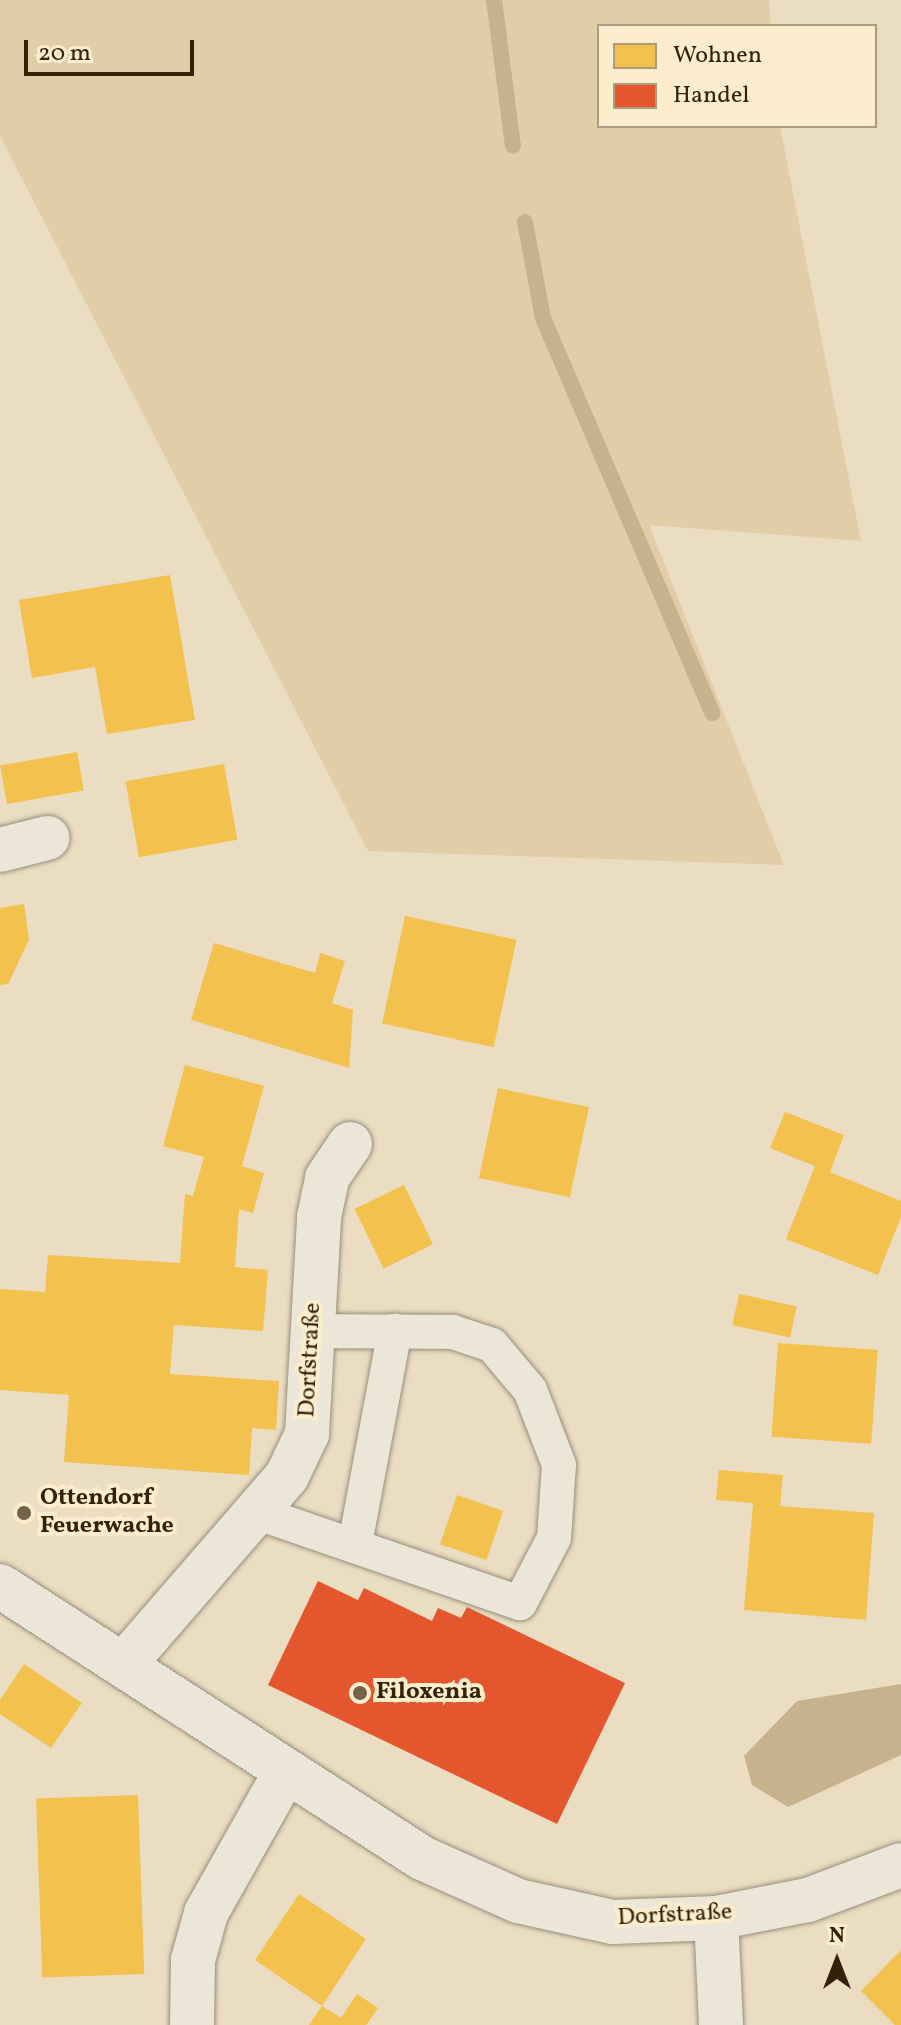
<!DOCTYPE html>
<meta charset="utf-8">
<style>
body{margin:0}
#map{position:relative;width:901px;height:2025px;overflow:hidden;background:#eaddc2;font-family:Vollkorn,serif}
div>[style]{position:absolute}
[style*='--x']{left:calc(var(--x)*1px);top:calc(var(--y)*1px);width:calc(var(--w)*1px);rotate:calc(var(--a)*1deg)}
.green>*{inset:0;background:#e1cea9}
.water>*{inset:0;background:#c6b38e}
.homes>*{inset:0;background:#f2c14e;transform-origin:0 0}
.shops>*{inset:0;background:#e4572e}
.stream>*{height:16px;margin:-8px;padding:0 8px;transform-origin:8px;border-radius:8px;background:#c6b38e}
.roads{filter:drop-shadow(0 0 2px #988e7c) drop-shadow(0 0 2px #988e7c)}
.lane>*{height:34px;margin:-17px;padding:0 17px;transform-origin:17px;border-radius:17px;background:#ece6d8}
.street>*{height:44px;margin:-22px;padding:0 22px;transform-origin:22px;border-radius:22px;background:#ece6d8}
.secondary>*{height:44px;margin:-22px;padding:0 22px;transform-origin:22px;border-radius:22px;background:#ece6d8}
.dots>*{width:22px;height:22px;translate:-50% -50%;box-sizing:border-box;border:4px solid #fcedcc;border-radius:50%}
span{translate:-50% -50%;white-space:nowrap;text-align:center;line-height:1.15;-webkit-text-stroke:8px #fcedcc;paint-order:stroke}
.street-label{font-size:24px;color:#342108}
.poi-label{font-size:24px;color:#342108;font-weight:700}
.left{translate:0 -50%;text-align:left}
.legend{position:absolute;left:597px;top:24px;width:280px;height:104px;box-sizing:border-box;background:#fcedcc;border:2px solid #ac9b7e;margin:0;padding:10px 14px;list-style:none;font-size:24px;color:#342108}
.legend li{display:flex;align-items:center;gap:16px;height:40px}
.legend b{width:40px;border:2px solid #ac9b7e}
.north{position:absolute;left:797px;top:1921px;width:80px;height:80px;-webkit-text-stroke:6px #fcedcc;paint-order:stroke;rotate:0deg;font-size:22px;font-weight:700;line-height:32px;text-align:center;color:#342108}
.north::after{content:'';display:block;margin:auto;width:28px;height:36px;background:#342108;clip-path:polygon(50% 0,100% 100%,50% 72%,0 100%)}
.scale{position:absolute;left:24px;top:40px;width:170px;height:36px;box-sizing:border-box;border:4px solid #342108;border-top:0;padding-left:10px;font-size:24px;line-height:28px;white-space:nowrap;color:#342108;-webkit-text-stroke:6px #fcedcc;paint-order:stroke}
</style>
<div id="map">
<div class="green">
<i style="clip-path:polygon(0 0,769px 0,771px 26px,599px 26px,599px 126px,780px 126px,861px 541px,649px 525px,784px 865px,368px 851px,0 136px)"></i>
</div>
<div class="water">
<i style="clip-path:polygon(901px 1684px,901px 1755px,788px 1807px,752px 1785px,744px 1756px,797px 1701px)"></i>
</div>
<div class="homes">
<i style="clip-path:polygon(170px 575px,195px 720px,107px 734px,95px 667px,32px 678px,19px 600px)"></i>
<i style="left:77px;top:752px;width:39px;height:78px;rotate:80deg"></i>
<i style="left:224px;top:764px;width:77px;height:100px;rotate:80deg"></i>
<i style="clip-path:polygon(24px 904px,29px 940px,8px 984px,0 985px,0 908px)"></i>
<i style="left:405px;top:916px;width:114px;height:110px;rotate:12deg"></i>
<i style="clip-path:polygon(214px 943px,315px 973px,320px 953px,345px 961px,332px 1003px,353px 1010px,349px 1068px,191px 1020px)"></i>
<i style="clip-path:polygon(185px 1065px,264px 1086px,242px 1166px,264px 1173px,253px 1213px,239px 1209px,235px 1267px,268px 1270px,263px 1331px,174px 1325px,170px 1374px,279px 1381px,276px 1430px,252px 1428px,249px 1475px,64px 1462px,69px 1395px,0 1390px,0 1289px,45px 1292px,48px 1255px,180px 1263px,185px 1194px,193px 1196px,204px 1157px,163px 1146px)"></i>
<i style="left:498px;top:1088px;width:93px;height:92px;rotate:12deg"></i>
<i style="clip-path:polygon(785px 1112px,844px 1135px,830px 1172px,901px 1201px,901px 1217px,878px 1275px,786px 1239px,815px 1166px,770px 1148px)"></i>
<i style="left:404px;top:1185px;width:66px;height:55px;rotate:64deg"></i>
<i style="left:739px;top:1294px;width:59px;height:32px;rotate:12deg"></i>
<i style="left:778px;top:1343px;width:100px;height:94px;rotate:4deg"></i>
<i style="clip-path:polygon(719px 1470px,783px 1475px,780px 1506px,874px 1513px,866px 1620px,744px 1610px,753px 1503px,716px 1500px)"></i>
<i style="left:457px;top:1495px;width:49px;height:52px;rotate:19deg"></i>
<i style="clip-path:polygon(24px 1664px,82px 1703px,51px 1748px,0 1714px,0 1700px)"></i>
<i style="left:138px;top:1795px;width:179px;height:102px;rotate:88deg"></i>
<i style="clip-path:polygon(299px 1894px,366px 1939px,322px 2006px,341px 2018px,357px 1994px,378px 2008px,366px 2025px,309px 2025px,322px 2006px,255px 1960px)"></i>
<i style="clip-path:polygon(901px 1950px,901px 2025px,895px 2025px,861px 1991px)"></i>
</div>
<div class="shops">
<i style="clip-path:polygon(318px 1581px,358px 1600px,364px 1588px,432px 1621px,438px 1608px,461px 1618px,467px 1607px,625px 1683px,557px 1824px,268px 1685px)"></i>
</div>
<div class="stream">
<i style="--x:494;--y:0;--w:147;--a:82.6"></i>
<i style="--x:525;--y:222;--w:98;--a:79.4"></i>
<i style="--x:543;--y:318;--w:430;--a:66.8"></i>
</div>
<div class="roads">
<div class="lane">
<i style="--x:255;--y:1512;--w:280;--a:19"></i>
<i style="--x:520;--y:1603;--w:73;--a:-62.4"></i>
<i style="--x:554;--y:1538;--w:73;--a:-86.1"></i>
<i style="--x:559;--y:1465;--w:80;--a:-111.1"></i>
<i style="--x:530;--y:1390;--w:59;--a:-130.2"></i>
<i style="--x:492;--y:1345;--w:41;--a:-161.6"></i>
<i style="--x:453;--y:1332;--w:141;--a:-179.6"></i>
<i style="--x:355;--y:1544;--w:217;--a:-79.4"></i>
</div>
<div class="street">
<i style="--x:0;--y:850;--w:49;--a:-14.3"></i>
<i style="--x:125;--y:1663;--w:247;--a:-49.1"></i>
<i style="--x:287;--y:1476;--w:47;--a:-64.5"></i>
<i style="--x:307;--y:1434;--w:217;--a:-86.8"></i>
<i style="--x:319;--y:1217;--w:40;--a:-78"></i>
<i style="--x:327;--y:1178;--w:41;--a:-55.9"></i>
<i style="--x:716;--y:1918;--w:107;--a:87.3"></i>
<i style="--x:192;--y:2025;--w:65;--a:-89.1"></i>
<i style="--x:193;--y:1960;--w:49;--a:-74.5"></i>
<i style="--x:206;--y:1913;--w:161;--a:-60.6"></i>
</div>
<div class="secondary">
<i style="--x:0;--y:1586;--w:502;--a:32.8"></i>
<i style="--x:422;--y:1858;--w:105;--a:24.1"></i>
<i style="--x:518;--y:1901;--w:97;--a:12.5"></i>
<i style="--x:613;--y:1922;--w:103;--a:-2.2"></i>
<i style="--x:716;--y:1918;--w:94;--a:-11.1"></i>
<i style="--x:808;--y:1900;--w:99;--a:-20.6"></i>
</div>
</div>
<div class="dots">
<i style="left:24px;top:1513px;background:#746349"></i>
<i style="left:360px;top:1693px;background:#746349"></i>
</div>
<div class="street-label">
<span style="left:311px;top:1360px;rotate:-87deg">Dorfstraße</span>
<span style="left:675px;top:1916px;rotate:-3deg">Dorfstraße</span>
</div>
<div class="poi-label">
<span class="left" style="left:40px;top:1513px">Ottendorf<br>Feuerwache</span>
<span class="left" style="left:376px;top:1693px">Filoxenia</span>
</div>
<ul class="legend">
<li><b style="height:22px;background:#f2c14e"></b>Wohnen</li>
<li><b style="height:22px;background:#e4572e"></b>Handel</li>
</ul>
<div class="north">N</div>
<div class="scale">20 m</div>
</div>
